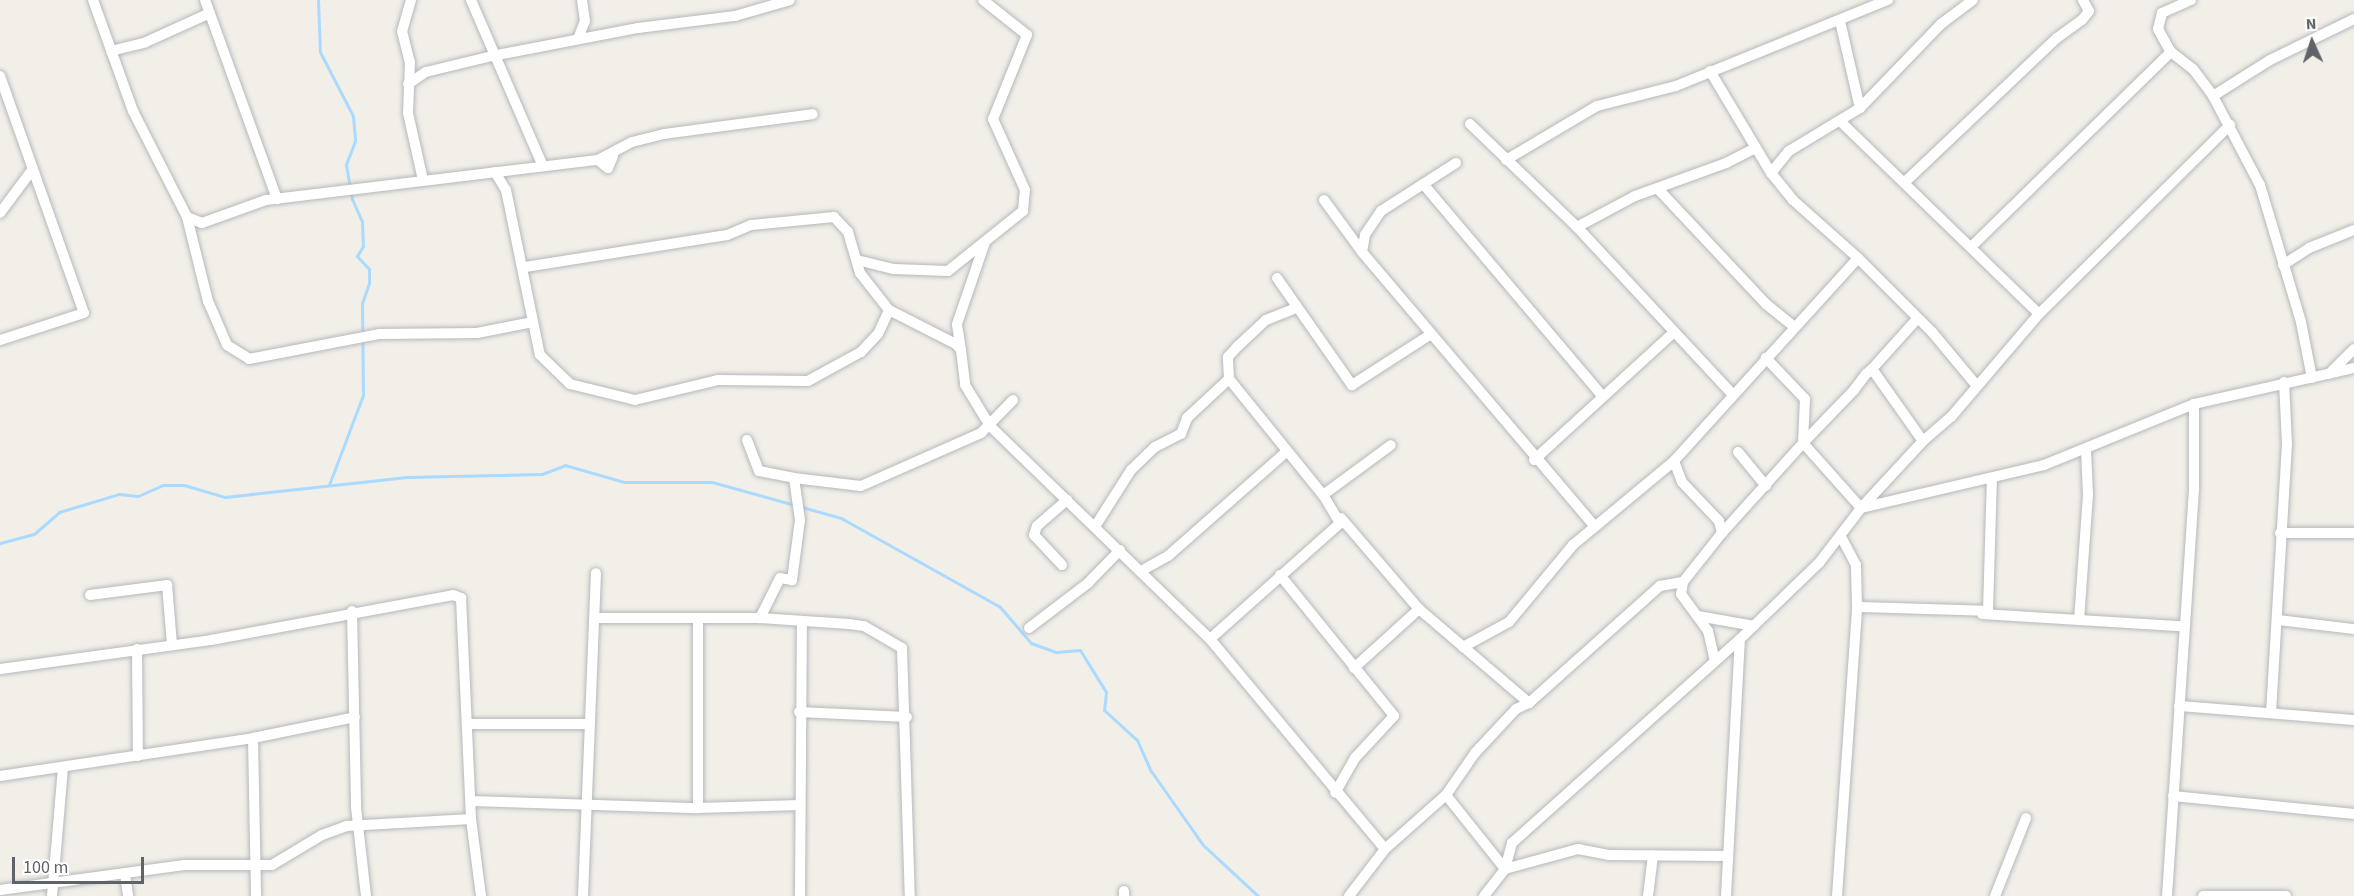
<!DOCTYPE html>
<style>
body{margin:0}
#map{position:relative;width:2354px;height:896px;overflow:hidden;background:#f1efe8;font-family:"Source Sans 3",sans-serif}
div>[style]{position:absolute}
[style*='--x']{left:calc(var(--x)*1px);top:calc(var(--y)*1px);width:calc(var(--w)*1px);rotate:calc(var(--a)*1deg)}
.stream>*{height:3px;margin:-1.5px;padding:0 1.5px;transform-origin:1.5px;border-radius:1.5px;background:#aadaff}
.roads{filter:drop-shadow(0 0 2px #b5b8bc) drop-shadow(0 0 2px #b5b8bc)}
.minor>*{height:10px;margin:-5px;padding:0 5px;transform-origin:5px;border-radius:5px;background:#fff}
span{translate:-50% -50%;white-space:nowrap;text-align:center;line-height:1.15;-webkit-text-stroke:4.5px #fff;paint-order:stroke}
.north{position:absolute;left:2282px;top:12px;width:60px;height:60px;-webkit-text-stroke:4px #fff;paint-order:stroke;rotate:357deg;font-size:16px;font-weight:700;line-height:24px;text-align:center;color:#5f6368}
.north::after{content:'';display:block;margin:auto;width:21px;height:27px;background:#5f6368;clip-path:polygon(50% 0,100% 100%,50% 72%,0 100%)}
.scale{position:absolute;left:12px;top:857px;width:132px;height:27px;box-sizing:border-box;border:3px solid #5f6368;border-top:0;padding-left:8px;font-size:18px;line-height:21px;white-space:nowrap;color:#5f6368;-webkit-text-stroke:4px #fff;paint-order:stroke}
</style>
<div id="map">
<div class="stream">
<i style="--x:318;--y:0;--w:52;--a:87.8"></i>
<i style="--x:320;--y:52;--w:72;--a:62.7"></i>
<i style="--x:353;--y:116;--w:25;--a:85"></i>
<i style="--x:355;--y:141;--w:26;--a:111"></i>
<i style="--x:346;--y:165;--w:35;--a:80"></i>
<i style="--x:352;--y:199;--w:24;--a:66"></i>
<i style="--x:362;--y:221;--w:25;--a:88"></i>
<i style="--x:363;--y:246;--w:12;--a:121"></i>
<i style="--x:357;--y:256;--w:18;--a:47"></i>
<i style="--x:369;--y:269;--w:14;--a:90"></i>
<i style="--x:369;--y:283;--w:21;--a:109"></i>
<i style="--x:362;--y:303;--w:92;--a:89.4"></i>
<i style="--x:363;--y:395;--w:96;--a:110.7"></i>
<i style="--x:802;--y:507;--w:41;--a:15.8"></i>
<i style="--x:841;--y:518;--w:182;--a:29.2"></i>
<i style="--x:1000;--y:607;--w:48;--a:49.3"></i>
<i style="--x:1031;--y:643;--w:27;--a:20"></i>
<i style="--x:1056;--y:652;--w:24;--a:-5"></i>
<i style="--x:1080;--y:650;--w:49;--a:58.2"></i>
<i style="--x:1106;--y:692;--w:18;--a:96"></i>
<i style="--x:1104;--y:710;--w:45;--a:42.3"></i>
<i style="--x:1137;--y:740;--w:34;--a:66"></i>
<i style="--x:1151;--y:771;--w:90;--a:54.9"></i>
<i style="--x:1203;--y:845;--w:75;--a:42.8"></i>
<i style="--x:0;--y:543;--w:35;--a:-15"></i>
<i style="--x:34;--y:534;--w:33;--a:-41"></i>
<i style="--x:59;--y:512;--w:63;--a:-16.7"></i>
<i style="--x:119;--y:494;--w:19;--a:6"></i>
<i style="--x:138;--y:496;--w:27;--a:-24"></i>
<i style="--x:163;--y:485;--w:21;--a:0"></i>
<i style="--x:184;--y:485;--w:43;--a:16.3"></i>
<i style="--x:225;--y:497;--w:183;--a:-6.3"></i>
<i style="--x:407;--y:477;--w:135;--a:-1.3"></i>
<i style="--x:542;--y:474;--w:25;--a:-21"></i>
<i style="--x:565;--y:465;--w:61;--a:16.1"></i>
<i style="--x:624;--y:482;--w:88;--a:0"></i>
<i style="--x:712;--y:482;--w:86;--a:15.5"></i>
</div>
<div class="roads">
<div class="minor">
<i style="--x:93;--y:0;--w:118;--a:70.2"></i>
<i style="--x:133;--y:111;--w:119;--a:63"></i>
<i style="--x:187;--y:217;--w:16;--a:22"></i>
<i style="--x:202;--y:223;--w:68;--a:-19.8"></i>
<i style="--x:266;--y:200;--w:334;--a:-6.9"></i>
<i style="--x:598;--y:160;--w:38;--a:-28"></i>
<i style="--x:632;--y:142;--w:33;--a:-14"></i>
<i style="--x:664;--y:134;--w:150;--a:-7.6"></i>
<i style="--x:205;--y:0;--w:212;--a:70.1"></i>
<i style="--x:411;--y:0;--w:32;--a:106"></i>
<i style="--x:402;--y:31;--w:32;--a:76"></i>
<i style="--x:410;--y:62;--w:51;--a:92.2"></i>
<i style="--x:408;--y:113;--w:69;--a:77.4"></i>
<i style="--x:471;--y:0;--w:179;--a:66.6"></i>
<i style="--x:2191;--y:0;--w:32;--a:156"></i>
<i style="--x:2162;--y:13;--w:16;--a:104"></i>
<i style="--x:2158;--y:29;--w:26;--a:61"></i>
<i style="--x:2171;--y:52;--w:28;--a:38"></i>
<i style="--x:2193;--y:69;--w:34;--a:53"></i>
<i style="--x:2213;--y:96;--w:101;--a:62.2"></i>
<i style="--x:2260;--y:185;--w:143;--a:73.3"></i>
<i style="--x:2301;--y:322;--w:57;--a:78.9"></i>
<i style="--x:1840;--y:21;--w:89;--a:77.1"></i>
<i style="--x:578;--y:39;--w:19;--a:-69"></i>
<i style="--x:585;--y:21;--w:21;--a:-98"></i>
<i style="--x:111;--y:51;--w:36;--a:-14"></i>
<i style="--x:146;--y:42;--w:70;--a:-24.4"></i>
<i style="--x:1710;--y:71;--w:119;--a:59.1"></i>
<i style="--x:0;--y:76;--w:251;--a:70.5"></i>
<i style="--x:84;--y:313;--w:88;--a:162.2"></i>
<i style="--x:408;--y:84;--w:22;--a:-34"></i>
<i style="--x:426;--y:72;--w:68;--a:-13.6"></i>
<i style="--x:492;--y:56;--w:149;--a:-10.9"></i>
<i style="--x:638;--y:28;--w:98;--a:-7.1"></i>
<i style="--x:735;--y:16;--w:57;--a:-16.2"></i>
<i style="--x:2213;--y:96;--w:67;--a:-32.3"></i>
<i style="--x:2270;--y:60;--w:93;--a:-26"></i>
<i style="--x:1840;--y:121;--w:277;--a:44.1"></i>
<i style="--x:1470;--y:124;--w:149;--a:43.9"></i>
<i style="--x:1577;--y:227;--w:228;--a:47.1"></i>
<i style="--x:598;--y:160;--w:13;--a:39"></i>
<i style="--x:608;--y:168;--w:13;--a:-67"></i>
<i style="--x:1506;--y:160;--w:106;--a:-30.7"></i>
<i style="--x:1597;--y:106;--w:81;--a:-14.2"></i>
<i style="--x:1676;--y:86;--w:229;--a:-22.1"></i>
<i style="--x:1456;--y:163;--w:89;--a:147.4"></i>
<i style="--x:1381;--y:211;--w:29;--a:124"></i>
<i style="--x:1365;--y:235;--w:17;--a:100"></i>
<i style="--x:1362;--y:252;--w:360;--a:49.7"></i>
<i style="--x:495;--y:172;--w:21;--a:59"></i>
<i style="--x:506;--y:190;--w:168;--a:78.4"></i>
<i style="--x:540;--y:355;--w:42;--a:44"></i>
<i style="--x:570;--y:384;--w:67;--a:13.8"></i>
<i style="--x:635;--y:400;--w:85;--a:-13.5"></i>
<i style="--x:718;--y:380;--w:90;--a:0.6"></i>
<i style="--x:808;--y:381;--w:60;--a:-28.7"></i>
<i style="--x:861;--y:352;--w:25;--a:-47"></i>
<i style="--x:878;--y:334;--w:26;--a:-65"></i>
<i style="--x:889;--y:310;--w:47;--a:-128.1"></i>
<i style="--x:860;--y:273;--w:43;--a:-106.3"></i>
<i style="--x:848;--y:232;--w:21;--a:-133"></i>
<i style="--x:834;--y:217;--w:83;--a:174.5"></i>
<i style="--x:751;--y:225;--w:26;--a:157"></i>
<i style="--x:727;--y:235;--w:206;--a:171"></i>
<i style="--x:1905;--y:182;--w:209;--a:-43.5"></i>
<i style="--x:2057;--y:38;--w:31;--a:-36"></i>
<i style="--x:2082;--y:20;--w:11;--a:-52"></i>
<i style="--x:2089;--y:11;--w:13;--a:-119"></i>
<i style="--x:1424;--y:185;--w:276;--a:49.8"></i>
<i style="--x:1659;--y:190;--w:156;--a:46.8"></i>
<i style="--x:1766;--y:304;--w:36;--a:39"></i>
<i style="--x:1324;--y:200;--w:64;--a:53.8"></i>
<i style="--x:0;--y:213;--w:54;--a:-53.3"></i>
<i style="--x:187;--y:217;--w:87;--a:76"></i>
<i style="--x:208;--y:301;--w:48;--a:66.6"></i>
<i style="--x:227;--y:345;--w:26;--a:32"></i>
<i style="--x:249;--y:359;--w:132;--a:-10.9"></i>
<i style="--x:379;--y:334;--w:98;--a:-0.6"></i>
<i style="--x:477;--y:333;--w:57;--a:-11.1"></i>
<i style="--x:1577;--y:227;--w:66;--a:-28.1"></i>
<i style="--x:1635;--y:196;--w:97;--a:-19.9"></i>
<i style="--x:1726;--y:163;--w:33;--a:-27"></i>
<i style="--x:1972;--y:246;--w:278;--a:-44.3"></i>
<i style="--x:1858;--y:258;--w:87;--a:-138.3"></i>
<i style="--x:1793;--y:200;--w:35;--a:-129"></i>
<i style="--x:1771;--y:173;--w:28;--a:-51"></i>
<i style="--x:1789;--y:151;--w:83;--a:-31.2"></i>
<i style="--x:1860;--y:108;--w:117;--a:-46"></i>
<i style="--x:1941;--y:24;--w:40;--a:-37"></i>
<i style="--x:857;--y:260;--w:38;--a:14"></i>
<i style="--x:894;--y:269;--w:54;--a:2.1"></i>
<i style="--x:948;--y:271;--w:96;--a:-38.7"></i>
<i style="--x:1023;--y:211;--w:21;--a:-85"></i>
<i style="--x:1025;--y:190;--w:78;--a:-114.3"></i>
<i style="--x:993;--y:119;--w:91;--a:-68"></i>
<i style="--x:1027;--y:35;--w:56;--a:-141.5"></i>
<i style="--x:2283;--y:265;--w:31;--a:-33"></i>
<i style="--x:2309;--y:248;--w:48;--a:-21.8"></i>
<i style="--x:1277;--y:278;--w:131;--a:55"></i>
<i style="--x:1352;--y:385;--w:94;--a:-32.8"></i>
<i style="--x:889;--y:310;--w:75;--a:26.9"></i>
<i style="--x:956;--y:344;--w:8;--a:50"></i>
<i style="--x:961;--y:350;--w:35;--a:83"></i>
<i style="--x:965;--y:385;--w:48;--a:58.6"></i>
<i style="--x:990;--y:426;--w:306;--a:44.1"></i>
<i style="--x:1210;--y:639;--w:273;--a:50.2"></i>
<i style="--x:961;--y:350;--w:26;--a:-99"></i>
<i style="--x:957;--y:324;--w:87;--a:-71.1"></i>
<i style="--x:1872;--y:369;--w:67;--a:-48"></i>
<i style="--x:2329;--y:374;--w:35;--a:-45"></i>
<i style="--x:747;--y:440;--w:33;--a:69"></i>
<i style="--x:759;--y:471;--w:36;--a:11"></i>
<i style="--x:794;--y:478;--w:42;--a:81.9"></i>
<i style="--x:800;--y:520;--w:61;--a:97.6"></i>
<i style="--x:792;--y:580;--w:12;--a:-171"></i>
<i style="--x:780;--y:578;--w:45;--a:116.6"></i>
<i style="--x:1923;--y:441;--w:37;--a:-41"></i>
<i style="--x:1951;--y:417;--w:135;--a:-49.5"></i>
<i style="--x:2039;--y:314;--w:269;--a:-44.7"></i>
<i style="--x:1738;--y:452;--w:44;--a:50.5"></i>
<i style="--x:1534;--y:460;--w:187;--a:-42.4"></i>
<i style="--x:794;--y:478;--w:67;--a:6.8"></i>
<i style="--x:861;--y:486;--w:131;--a:-23.8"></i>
<i style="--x:981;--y:433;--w:46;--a:-45.9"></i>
<i style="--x:1323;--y:495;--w:84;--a:-36.3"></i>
<i style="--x:1341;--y:518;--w:120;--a:49.4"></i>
<i style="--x:1419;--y:609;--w:145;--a:40.5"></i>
<i style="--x:1096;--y:525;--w:65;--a:-57.5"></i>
<i style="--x:1131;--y:470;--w:33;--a:-44"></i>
<i style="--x:1155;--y:447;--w:29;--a:-27"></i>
<i style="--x:1181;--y:434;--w:17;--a:-69"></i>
<i style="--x:1187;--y:418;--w:57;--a:-42.9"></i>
<i style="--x:1722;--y:533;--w:121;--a:-48"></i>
<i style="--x:1803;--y:443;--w:74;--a:-46.1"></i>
<i style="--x:1854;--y:390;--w:20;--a:-53"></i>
<i style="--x:1866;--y:374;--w:8;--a:-40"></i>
<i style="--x:1872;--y:369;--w:88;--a:54.7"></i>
<i style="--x:1923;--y:441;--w:91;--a:132.8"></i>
<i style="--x:1861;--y:508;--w:87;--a:-131.7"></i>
<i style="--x:1803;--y:443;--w:44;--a:-87.4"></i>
<i style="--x:1805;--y:399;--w:57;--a:-133.6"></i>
<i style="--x:2280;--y:533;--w:74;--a:0"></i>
<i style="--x:1062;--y:565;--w:41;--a:-133"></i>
<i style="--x:1034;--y:535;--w:9;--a:-72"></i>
<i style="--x:1037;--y:526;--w:40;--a:-41"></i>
<i style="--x:1141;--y:571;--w:31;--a:-29"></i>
<i style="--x:1168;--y:556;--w:157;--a:-41.4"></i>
<i style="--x:1280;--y:575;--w:181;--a:51"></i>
<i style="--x:1394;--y:716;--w:57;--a:132.9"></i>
<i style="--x:1355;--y:758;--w:40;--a:119.7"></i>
<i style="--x:1683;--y:582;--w:12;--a:99"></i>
<i style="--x:1681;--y:594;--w:46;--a:53.9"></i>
<i style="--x:1708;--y:631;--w:31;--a:77"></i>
<i style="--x:90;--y:595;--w:78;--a:-7.4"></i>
<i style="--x:167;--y:585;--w:60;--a:85.2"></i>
<i style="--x:1857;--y:607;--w:131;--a:1.7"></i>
<i style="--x:1988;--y:611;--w:132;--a:-88.3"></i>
<i style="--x:352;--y:611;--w:196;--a:88.8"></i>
<i style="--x:356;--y:807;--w:90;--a:83.6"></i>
<i style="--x:1982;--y:614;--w:199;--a:3.5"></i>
<i style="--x:1698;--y:616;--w:57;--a:10.1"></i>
<i style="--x:597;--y:618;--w:163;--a:0"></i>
<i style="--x:760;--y:618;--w:89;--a:3.9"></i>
<i style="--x:849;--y:624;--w:15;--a:8"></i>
<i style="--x:864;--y:626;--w:44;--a:30.1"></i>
<i style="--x:902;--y:648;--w:248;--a:88.2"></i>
<i style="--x:2079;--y:620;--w:125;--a:-85.9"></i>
<i style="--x:2088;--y:495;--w:46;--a:-92.5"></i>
<i style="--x:2278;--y:620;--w:77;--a:6.8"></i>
<i style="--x:1029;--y:628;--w:74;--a:-37.3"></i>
<i style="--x:1088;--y:583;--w:46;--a:-45.9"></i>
<i style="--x:1210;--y:639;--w:174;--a:-41.7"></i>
<i style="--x:1340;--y:523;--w:33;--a:-121"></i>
<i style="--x:1323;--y:495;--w:149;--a:-129"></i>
<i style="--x:1229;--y:379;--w:22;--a:-93"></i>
<i style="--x:1228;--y:357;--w:15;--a:-48"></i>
<i style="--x:1238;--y:346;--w:38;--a:-43"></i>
<i style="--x:1266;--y:320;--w:32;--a:-22"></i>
<i style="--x:1463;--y:647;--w:52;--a:-28.5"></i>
<i style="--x:1509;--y:622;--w:100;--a:-50.3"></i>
<i style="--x:1573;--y:545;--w:131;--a:-39.7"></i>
<i style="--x:1674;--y:461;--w:274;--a:-47.8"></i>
<i style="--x:1858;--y:258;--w:105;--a:45"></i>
<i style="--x:1932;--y:332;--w:70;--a:50.2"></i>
<i style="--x:137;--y:649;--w:107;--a:89.5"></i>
<i style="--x:1354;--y:668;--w:88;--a:-42.2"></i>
<i style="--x:0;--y:669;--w:213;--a:-7.8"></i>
<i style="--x:211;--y:640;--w:246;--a:-10.5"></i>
<i style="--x:453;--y:595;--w:9;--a:21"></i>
<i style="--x:461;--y:598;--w:221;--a:87.4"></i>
<i style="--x:471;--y:819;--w:78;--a:82.6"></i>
<i style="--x:2179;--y:706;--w:176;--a:4.6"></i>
<i style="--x:799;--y:712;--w:108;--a:2.7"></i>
<i style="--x:2271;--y:713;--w:268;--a:-86.6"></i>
<i style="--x:2287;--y:445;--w:63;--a:-92.7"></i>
<i style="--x:467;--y:724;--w:121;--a:0"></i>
<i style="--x:253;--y:738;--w:158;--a:88.9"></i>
<i style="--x:0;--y:776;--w:256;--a:-8.5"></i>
<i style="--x:253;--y:738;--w:104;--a:-11.6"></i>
<i style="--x:1446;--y:795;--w:95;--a:51.4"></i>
<i style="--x:1505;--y:869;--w:76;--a:-15.3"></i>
<i style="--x:1578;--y:849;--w:32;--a:11"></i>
<i style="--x:1609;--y:855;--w:117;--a:0.5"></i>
<i style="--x:2173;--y:796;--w:182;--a:5.7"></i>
<i style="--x:471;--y:801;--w:227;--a:1.8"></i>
<i style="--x:698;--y:808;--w:102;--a:-1.7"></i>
<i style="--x:698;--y:808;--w:188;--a:-90"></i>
<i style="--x:125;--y:874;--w:22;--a:82"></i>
<i style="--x:0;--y:890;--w:186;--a:-7.7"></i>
<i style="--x:184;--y:865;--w:88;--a:0"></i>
<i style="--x:272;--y:865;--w:58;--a:-31"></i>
<i style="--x:322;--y:835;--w:27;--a:-20"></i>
<i style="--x:347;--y:826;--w:124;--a:-3.2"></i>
<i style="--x:52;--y:896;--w:128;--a:-85.1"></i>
<i style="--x:583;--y:896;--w:323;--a:-87.7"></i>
<i style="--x:800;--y:896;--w:275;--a:-89.6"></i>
<i style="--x:1124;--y:896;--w:5;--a:-90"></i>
<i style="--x:1349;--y:896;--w:59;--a:-52.5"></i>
<i style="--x:1385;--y:849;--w:81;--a:-41.5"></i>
<i style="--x:1446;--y:795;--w:51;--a:-55.4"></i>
<i style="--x:1475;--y:753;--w:60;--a:-47"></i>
<i style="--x:1516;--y:709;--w:14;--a:-25"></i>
<i style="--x:1529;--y:703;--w:176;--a:-41.8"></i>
<i style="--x:1660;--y:586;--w:23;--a:-10"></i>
<i style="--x:1683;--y:582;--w:63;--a:-51.5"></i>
<i style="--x:1722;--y:533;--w:12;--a:-104"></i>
<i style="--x:1719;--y:521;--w:54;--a:-133.5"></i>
<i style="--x:1682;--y:482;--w:22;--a:-111"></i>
<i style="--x:1484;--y:896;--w:34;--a:-52"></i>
<i style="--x:1505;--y:869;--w:27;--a:-75"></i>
<i style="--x:1512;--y:843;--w:306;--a:-41.8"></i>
<i style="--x:1740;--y:639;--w:110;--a:-43.9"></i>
<i style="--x:1819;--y:563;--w:69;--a:-52.6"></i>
<i style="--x:1861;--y:508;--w:188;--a:-13.2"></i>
<i style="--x:2044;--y:465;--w:162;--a:-22.1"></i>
<i style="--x:2194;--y:404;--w:164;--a:-12.7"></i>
<i style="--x:1648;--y:896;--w:41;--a:-83"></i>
<i style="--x:1726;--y:896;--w:257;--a:-86.9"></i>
<i style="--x:1837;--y:896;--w:290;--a:-86"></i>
<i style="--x:1857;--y:607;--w:42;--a:-91.4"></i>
<i style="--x:1856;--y:565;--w:32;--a:-118"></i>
<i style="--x:1995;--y:896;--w:84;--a:-68.3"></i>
<i style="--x:2167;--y:896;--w:409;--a:-86.2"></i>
<i style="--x:2194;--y:488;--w:84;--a:-90"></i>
<i style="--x:2203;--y:896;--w:83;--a:0"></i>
</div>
</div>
<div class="north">N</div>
<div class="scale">100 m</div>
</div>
